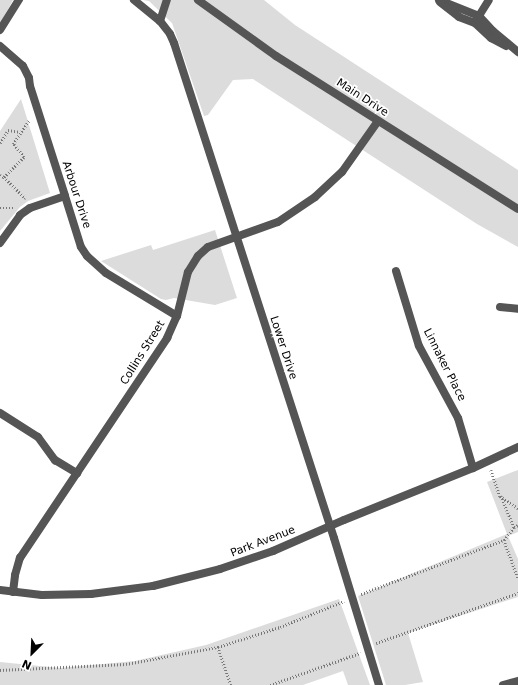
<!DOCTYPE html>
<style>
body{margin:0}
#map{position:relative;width:518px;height:685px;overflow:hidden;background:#fff;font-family:"DejaVu Sans",sans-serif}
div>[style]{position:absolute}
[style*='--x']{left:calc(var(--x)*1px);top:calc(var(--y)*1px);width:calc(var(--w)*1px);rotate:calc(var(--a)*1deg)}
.green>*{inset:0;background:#dcdcdc}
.path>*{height:2.5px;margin-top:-1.25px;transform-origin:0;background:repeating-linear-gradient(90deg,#777 0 1px,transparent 0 3px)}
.street>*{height:8px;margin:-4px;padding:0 4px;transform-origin:4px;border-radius:4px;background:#555}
span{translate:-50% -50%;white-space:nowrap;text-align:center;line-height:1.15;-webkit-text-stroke:3.5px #fff;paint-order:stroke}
.street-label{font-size:11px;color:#000}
.north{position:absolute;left:12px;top:633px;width:40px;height:40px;-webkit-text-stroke:3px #fff;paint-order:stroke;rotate:204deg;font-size:11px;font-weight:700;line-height:16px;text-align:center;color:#000}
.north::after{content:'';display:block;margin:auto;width:14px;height:18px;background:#000;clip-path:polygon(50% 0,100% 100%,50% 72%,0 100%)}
</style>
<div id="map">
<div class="green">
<i style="clip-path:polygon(0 0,13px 0,0 24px)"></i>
<i style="clip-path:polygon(143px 0,264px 0,295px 25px,518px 170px,518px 247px,477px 224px,253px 79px,233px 80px,208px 115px,204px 116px,172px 23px,149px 1px)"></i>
<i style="clip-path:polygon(21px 99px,50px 193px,28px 201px,20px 207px,0 231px,0 131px)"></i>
<i style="clip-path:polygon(215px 230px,237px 298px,215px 305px,174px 298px,166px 300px,161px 299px,101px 261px,151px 245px,153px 250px)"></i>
<i style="clip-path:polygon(518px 470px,518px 532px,508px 536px,518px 559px,518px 597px,408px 633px,423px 682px,405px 685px,386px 685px,358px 596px,507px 534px,487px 482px)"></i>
<i style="clip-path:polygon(339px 599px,370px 685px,348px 685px,343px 671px,303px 685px,0 685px,0 662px,60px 668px,135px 661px,206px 645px)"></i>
</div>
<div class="path">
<i style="--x:0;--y:143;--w:15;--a:-58"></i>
<i style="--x:8;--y:130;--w:12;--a:9"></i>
<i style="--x:0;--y:175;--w:4;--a:27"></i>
<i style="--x:4;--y:177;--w:28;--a:-45"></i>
<i style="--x:24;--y:157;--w:17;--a:-130"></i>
<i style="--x:13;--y:144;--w:29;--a:-56"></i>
<i style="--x:4;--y:177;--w:30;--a:45"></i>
<i style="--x:25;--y:198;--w:1;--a:135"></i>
<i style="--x:0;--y:208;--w:13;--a:0"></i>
<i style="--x:491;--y:470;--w:28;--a:71"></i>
<i style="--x:500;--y:496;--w:22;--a:34"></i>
<i style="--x:501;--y:496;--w:34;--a:67"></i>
<i style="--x:504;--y:540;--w:40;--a:69.8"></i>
<i style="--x:361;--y:594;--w:153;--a:-20.7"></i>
<i style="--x:504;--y:540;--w:16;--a:-52"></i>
<i style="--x:514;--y:527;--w:4;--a:-27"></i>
<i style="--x:376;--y:643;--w:151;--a:-19.4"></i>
<i style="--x:218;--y:647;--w:40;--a:71.1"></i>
<i style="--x:0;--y:670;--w:126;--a:-2.7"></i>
<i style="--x:126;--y:664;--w:94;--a:-10.5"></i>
<i style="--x:218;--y:647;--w:65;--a:-17.9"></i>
<i style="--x:280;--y:627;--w:69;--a:-22.1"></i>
<i style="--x:270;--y:685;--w:96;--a:-19.6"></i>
</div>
<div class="street">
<i style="--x:134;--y:0;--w:33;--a:39"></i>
<i style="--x:160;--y:21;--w:16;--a:52"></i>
<i style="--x:170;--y:34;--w:10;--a:66"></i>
<i style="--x:174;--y:43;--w:520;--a:72.09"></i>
<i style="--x:334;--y:538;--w:154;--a:73"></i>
<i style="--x:198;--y:0;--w:96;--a:35.7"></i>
<i style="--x:276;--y:56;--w:286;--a:32.3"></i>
<i style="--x:439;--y:0;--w:43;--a:21.8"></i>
<i style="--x:479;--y:16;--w:21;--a:47"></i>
<i style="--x:493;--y:31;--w:33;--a:40"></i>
<i style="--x:440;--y:2;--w:24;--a:38"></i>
<i style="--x:459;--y:17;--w:17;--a:21"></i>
<i style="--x:475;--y:23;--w:22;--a:43"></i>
<i style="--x:491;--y:38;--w:17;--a:28"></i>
<i style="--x:477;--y:19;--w:22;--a:-58"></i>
<i style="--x:160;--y:21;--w:22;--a:-72"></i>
<i style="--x:0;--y:30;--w:36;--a:-58"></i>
<i style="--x:0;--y:46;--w:30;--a:41"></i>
<i style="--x:23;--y:66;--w:13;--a:63"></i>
<i style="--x:29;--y:78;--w:8;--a:83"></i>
<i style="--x:30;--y:86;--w:115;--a:72.3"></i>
<i style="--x:65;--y:196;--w:53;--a:72.6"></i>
<i style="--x:81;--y:247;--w:11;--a:56"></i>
<i style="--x:87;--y:256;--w:25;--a:42"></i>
<i style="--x:106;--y:273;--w:83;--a:31.2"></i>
<i style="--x:0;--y:243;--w:34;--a:-54"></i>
<i style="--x:20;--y:215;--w:12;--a:-35"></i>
<i style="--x:30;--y:208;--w:37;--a:-19"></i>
<i style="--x:396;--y:271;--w:78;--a:73"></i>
<i style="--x:419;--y:346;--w:82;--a:61.6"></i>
<i style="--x:458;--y:418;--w:52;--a:73.3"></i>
<i style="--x:500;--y:307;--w:18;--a:6"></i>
<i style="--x:0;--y:413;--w:45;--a:32.3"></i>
<i style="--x:38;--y:437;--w:29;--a:54"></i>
<i style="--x:55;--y:460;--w:26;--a:31"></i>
<i style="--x:0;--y:590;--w:42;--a:6.8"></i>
<i style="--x:42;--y:595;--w:49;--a:-1.2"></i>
<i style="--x:91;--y:594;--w:63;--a:-7.4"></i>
<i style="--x:153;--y:586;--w:69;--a:-14.2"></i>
<i style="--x:220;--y:569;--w:56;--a:-18.8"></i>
<i style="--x:273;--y:551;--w:77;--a:-23.6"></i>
<i style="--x:344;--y:520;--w:139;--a:-22"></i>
<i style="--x:473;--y:468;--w:50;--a:-25"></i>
<i style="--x:13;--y:592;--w:17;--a:-83"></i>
<i style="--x:15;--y:575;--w:18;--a:-74"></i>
<i style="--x:20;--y:558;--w:265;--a:-56.2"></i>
<i style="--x:167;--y:338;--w:24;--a:-66"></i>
<i style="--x:177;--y:316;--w:45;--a:-76"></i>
<i style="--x:188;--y:272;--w:19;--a:-58"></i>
<i style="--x:198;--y:256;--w:13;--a:-42"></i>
<i style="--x:208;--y:247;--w:74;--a:-19.7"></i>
<i style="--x:278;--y:222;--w:45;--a:-34"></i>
<i style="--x:315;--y:197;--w:37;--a:-43"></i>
<i style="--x:342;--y:172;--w:62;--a:-54.8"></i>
<i style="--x:503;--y:685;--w:16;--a:-15"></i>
</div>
<div class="street-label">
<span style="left:362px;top:98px;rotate:33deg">Main Drive</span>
<span style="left:76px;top:195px;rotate:72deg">Arbour Drive</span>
<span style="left:283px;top:348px;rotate:72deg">Lower Drive</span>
<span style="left:143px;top:353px;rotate:-58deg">Collins Street</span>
<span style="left:444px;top:365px;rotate:63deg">Linnaker Place</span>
<span style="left:263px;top:542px;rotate:-21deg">Park Avenue</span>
</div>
<div class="north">N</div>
</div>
